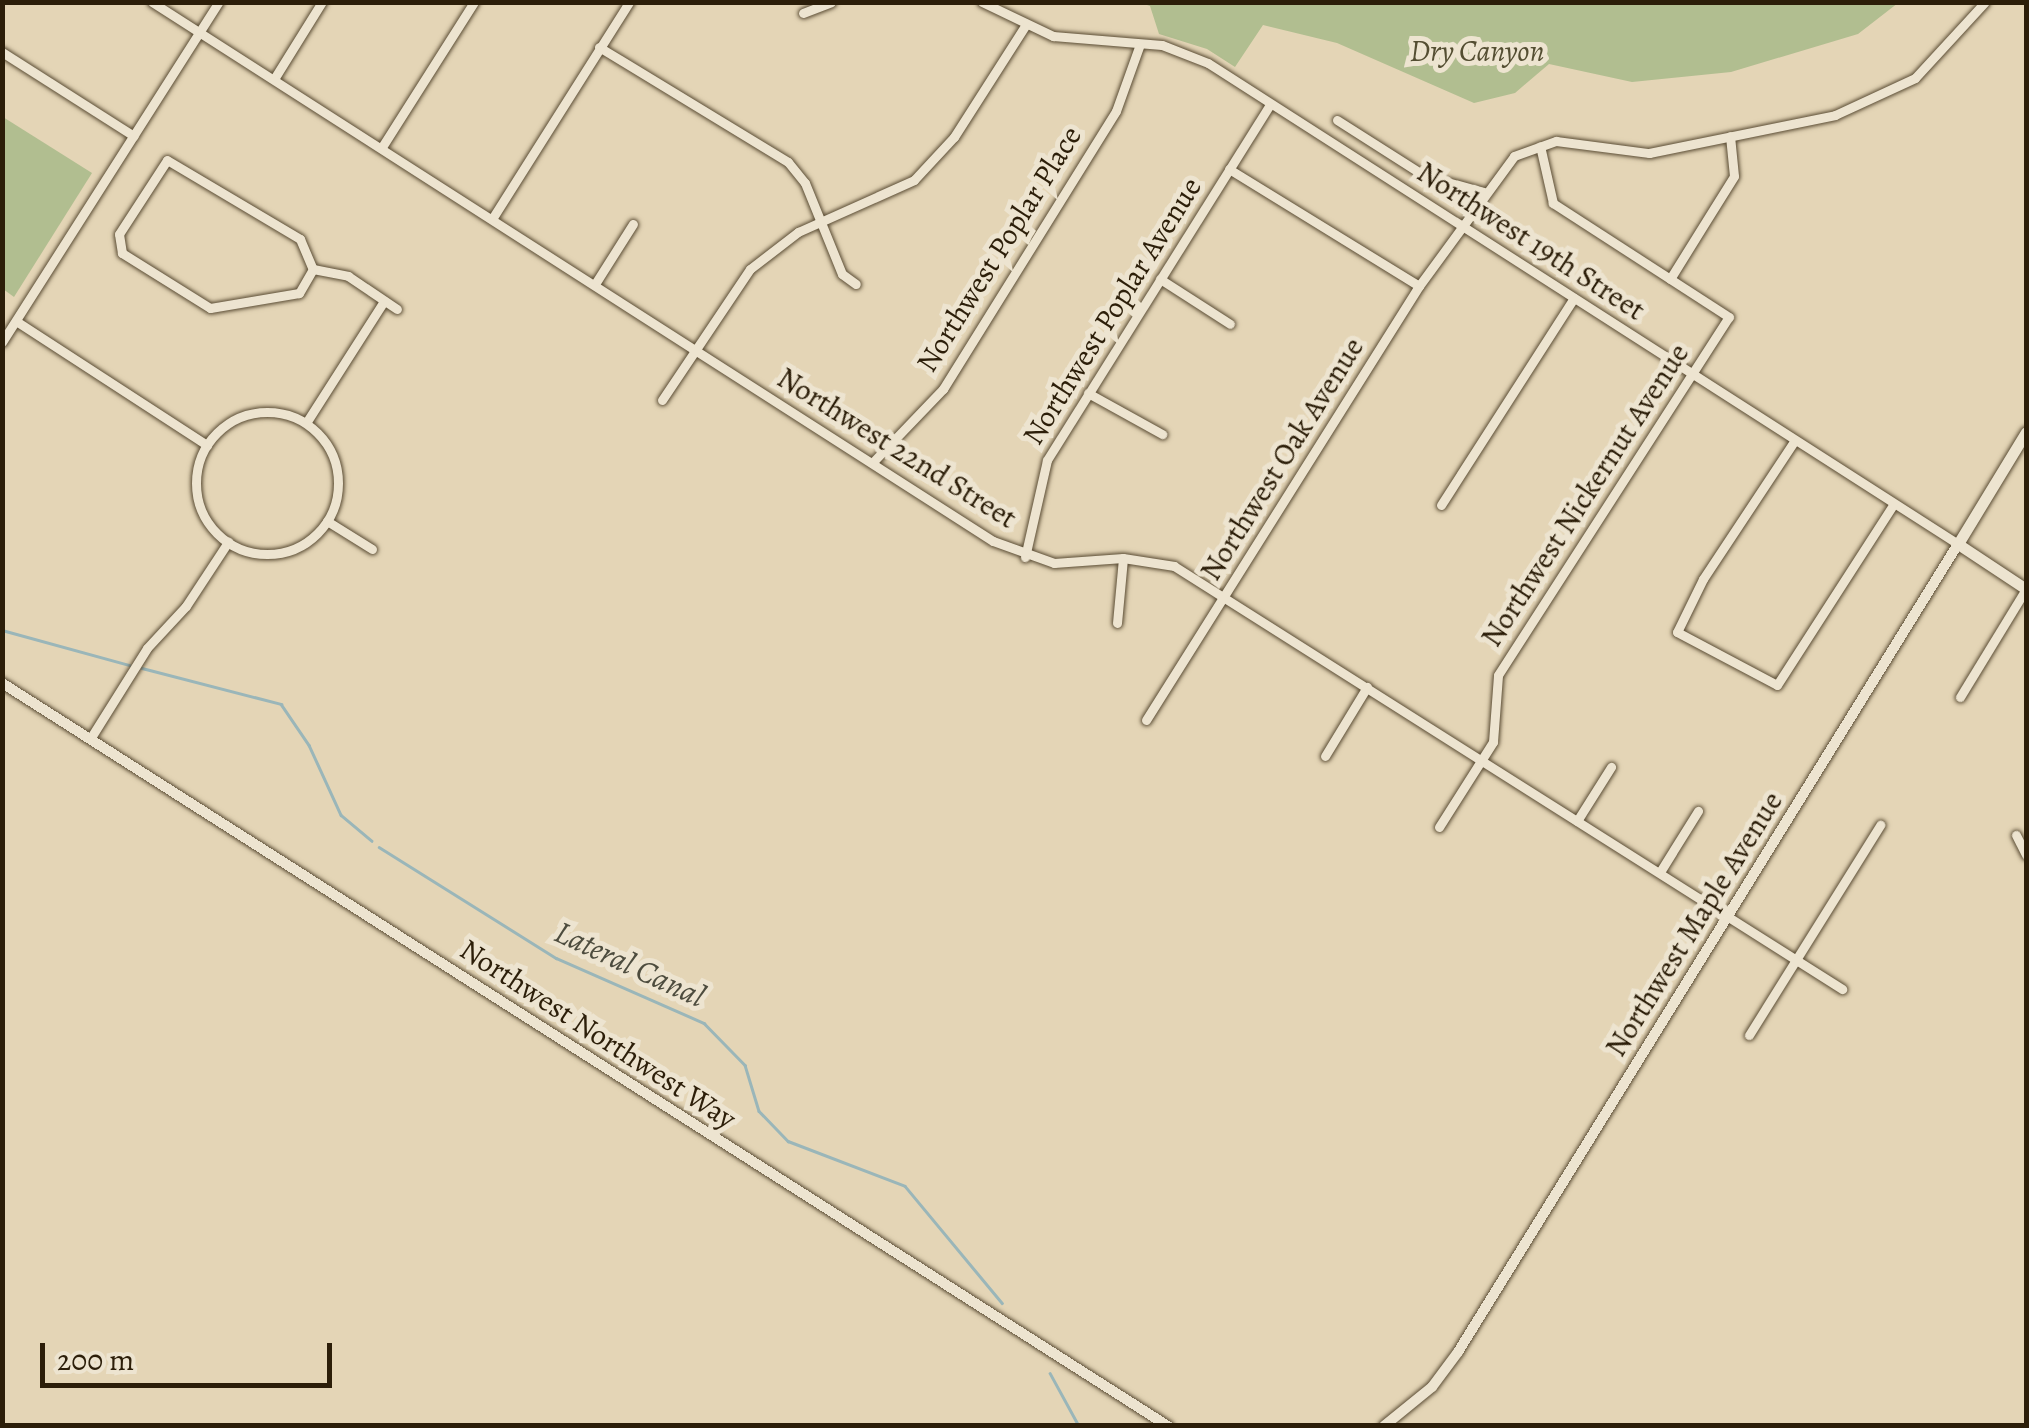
<!DOCTYPE html>
<style>
body{margin:0}
#map{position:relative;width:2029px;height:1428px;overflow:hidden;background:#e4d5b6;font-family:Alegreya,serif}
div>[style]{position:absolute}
[style*='--x']{left:calc(var(--x)*1px);top:calc(var(--y)*1px);width:calc(var(--w)*1px);rotate:calc(var(--a)*1deg)}
.green>*{inset:0;background:#b1be90}
.stream>*{height:2.5px;margin:-1.25px;padding:0 1.25px;transform-origin:1.25px;border-radius:1.25px;background:#9ab6b9}
.roads{filter:drop-shadow(0 0 2px #5a4c34) drop-shadow(0 0 2px #5a4c34)}
.minor>*{height:9px;margin:-4.5px;padding:0 4.5px;transform-origin:4.5px;border-radius:4.5px;background:#ede4d0}
.minor>.ring{margin:-4.5px;padding:0;box-sizing:content-box;background:none;border:9px solid #ede4d0;border-radius:50%}
.tertiary>*{height:10px;margin:-5px;padding:0 5px;transform-origin:5px;border-radius:5px;background:#ede4d0}
.secondary>*{height:11px;margin:-5.5px;padding:0 5.5px;transform-origin:5.5px;border-radius:5.5px;background:#ede4d0}
span{translate:-50% -50%;white-space:nowrap;text-align:center;line-height:1.15;-webkit-text-stroke:10px #ede4d0;paint-order:stroke}
.park-label{font-size:30px;color:#544e32;font-style:italic}
.street-label{font-size:30px;color:#2c1e09}
.water-label{font-size:32px;color:#4d4c3e;font-style:italic}
.frame{position:absolute;inset:0;border:5px solid #2c1e09;pointer-events:none}
.scale{position:absolute;left:40px;top:1343px;width:292px;height:45px;box-sizing:border-box;border:5px solid #2c1e09;border-top:0;padding-left:12px;font-size:30px;line-height:35px;white-space:nowrap;color:#2c1e09;-webkit-text-stroke:8px #ede4d0;paint-order:stroke}
</style>
<div id="map">
<div class="green">
<i style="clip-path:polygon(1141px 3px,1898px 2px,1898px 3px,1858px 34px,1731px 72px,1632px 82px,1549px 64px,1515px 93px,1474px 103px,1337px 43px,1263px 25px,1235px 67px,1207px 49px,1159px 34px,1150px 6px)"></i>
<i style="clip-path:polygon(3px 117px,92px 173px,14px 297px,3px 289px)"></i>
</div>
<div class="stream">
<i style="--x:2;--y:630;--w:132;--a:15.4"></i>
<i style="--x:142;--y:668;--w:144;--a:14.5"></i>
<i style="--x:281;--y:704;--w:50;--a:55.7"></i>
<i style="--x:309;--y:745;--w:77;--a:65.4"></i>
<i style="--x:341;--y:815;--w:40;--a:40"></i>
<i style="--x:379;--y:847;--w:209;--a:32.1"></i>
<i style="--x:556;--y:958;--w:162;--a:23.7"></i>
<i style="--x:704;--y:1023;--w:59;--a:45.7"></i>
<i style="--x:745;--y:1065;--w:48;--a:73.1"></i>
<i style="--x:759;--y:1111;--w:42;--a:46"></i>
<i style="--x:788;--y:1141;--w:125;--a:21"></i>
<i style="--x:905;--y:1186;--w:152;--a:50.3"></i>
<i style="--x:1050;--y:1373;--w:60;--a:61.3"></i>
</div>
<div class="roads">
<div class="minor">
<i style="--x:152;--y:2;--w:999;--a:32.66"></i>
<i style="--x:993;--y:541;--w:65;--a:19.8"></i>
<i style="--x:1054;--y:563;--w:69;--a:-4.1"></i>
<i style="--x:1123;--y:558;--w:52;--a:8.9"></i>
<i style="--x:1174;--y:566;--w:791;--a:32.34"></i>
<i style="--x:982;--y:2;--w:79;--a:25.6"></i>
<i style="--x:1053;--y:36;--w:109;--a:4.7"></i>
<i style="--x:1162;--y:45;--w:49;--a:21.4"></i>
<i style="--x:1208;--y:63;--w:891;--a:32.67"></i>
<i style="--x:803;--y:13;--w:30;--a:-21"></i>
<i style="--x:599;--y:47;--w:221;--a:31.3"></i>
<i style="--x:788;--y:162;--w:27;--a:51"></i>
<i style="--x:805;--y:183;--w:98;--a:67.9"></i>
<i style="--x:842;--y:274;--w:17;--a:36"></i>
<i style="--x:2;--y:52;--w:156;--a:32.5"></i>
<i style="--x:274;--y:79;--w:91;--a:-58.1"></i>
<i style="--x:1337;--y:120;--w:104;--a:32.5"></i>
<i style="--x:1425;--y:176;--w:61;--a:15.2"></i>
<i style="--x:382;--y:147;--w:172;--a:-57.6"></i>
<i style="--x:167;--y:160;--w:155;--a:30.7"></i>
<i style="--x:300;--y:239;--w:33;--a:67"></i>
<i style="--x:313;--y:269;--w:28;--a:120"></i>
<i style="--x:299;--y:293;--w:90;--a:170.4"></i>
<i style="--x:210;--y:308;--w:104;--a:-148"></i>
<i style="--x:122;--y:253;--w:19;--a:-99"></i>
<i style="--x:119;--y:234;--w:88;--a:-57"></i>
<i style="--x:1229;--y:169;--w:223;--a:31.6"></i>
<i style="--x:492;--y:219;--w:257;--a:-57.7"></i>
<i style="--x:313;--y:269;--w:36;--a:11"></i>
<i style="--x:348;--y:276;--w:59;--a:34"></i>
<i style="--x:1160;--y:279;--w:83;--a:32.7"></i>
<i style="--x:1670;--y:279;--w:121;--a:-58.1"></i>
<i style="--x:1734;--y:176;--w:40;--a:-95.7"></i>
<i style="--x:595;--y:284;--w:71;--a:-57.7"></i>
<i style="--x:16;--y:321;--w:228;--a:33"></i>
<i style="--x:2;--y:342;--w:403;--a:-57.5"></i>
<i style="--x:1088;--y:393;--w:85;--a:29"></i>
<i style="--x:662;--y:400;--w:158;--a:-56.1"></i>
<i style="--x:750;--y:269;--w:61;--a:-37.6"></i>
<i style="--x:798;--y:232;--w:127;--a:-24.1"></i>
<i style="--x:914;--y:180;--w:59;--a:-47.1"></i>
<i style="--x:954;--y:137;--w:132;--a:-57.4"></i>
<i class="ring" style="left:196px;top:412px;width:133px;height:133px"></i>
<i style="--x:306;--y:423;--w:145;--a:-57.4"></i>
<i style="--x:1795;--y:440;--w:167;--a:123.5"></i>
<i style="--x:1703;--y:579;--w:59;--a:116.1"></i>
<i style="--x:1677;--y:632;--w:113;--a:27.9"></i>
<i style="--x:1777;--y:685;--w:214;--a:-57.2"></i>
<i style="--x:872;--y:463;--w:103;--a:-46.2"></i>
<i style="--x:943;--y:389;--w:327;--a:-58.1"></i>
<i style="--x:1116;--y:111;--w:71;--a:-70.3"></i>
<i style="--x:1441;--y:505;--w:246;--a:-57.3"></i>
<i style="--x:327;--y:521;--w:53;--a:31.9"></i>
<i style="--x:1025;--y:557;--w:99;--a:-77.2"></i>
<i style="--x:1047;--y:460;--w:420;--a:-57.9"></i>
<i style="--x:1117;--y:623;--w:65;--a:-84.7"></i>
<i style="--x:1960;--y:697;--w:127;--a:-58.6"></i>
<i style="--x:1146;--y:720;--w:513;--a:-57.83"></i>
<i style="--x:1419;--y:286;--w:161;--a:-53.8"></i>
<i style="--x:1514;--y:156;--w:45;--a:-19.7"></i>
<i style="--x:1556;--y:141;--w:94;--a:7.4"></i>
<i style="--x:1649;--y:153;--w:190;--a:-11.5"></i>
<i style="--x:1835;--y:115;--w:88;--a:-24.8"></i>
<i style="--x:1915;--y:78;--w:103;--a:-47.4"></i>
<i style="--x:90;--y:739;--w:107;--a:-57.9"></i>
<i style="--x:147;--y:648;--w:57;--a:-47.1"></i>
<i style="--x:186;--y:606;--w:77;--a:-56.7"></i>
<i style="--x:1325;--y:756;--w:81;--a:-58.7"></i>
<i style="--x:1577;--y:821;--w:64;--a:-57.8"></i>
<i style="--x:1439;--y:827;--w:101;--a:-57.6"></i>
<i style="--x:1493;--y:742;--w:67;--a:-85.7"></i>
<i style="--x:1498;--y:675;--w:426;--a:-57.2"></i>
<i style="--x:1729;--y:317;--w:210;--a:-147.1"></i>
<i style="--x:1553;--y:203;--w:58;--a:-102.8"></i>
<i style="--x:2016;--y:835;--w:22;--a:63"></i>
<i style="--x:1660;--y:872;--w:72;--a:-58.1"></i>
<i style="--x:1749;--y:1035;--w:248;--a:-58"></i>
</div>
<div class="tertiary">
<i style="--x:2;--y:683;--w:1383;--a:32.51"></i>
<i style="--x:1384;--y:1426;--w:62;--a:-39.1"></i>
<i style="--x:1432;--y:1387;--w:44;--a:-53.4"></i>
<i style="--x:1458;--y:1352;--w:950;--a:-58.25"></i>
</div>
<div class="secondary">
<i style="--x:2026;--y:432;--w:131;--a:121.3"></i>
<i style="--x:1958;--y:544;--w:82;--a:33.5"></i>
</div>
</div>
<div class="park-label">
<span style="left:1477px;top:51px">Dry Canyon</span>
</div>
<div class="street-label">
<span style="left:1531px;top:241px;rotate:33deg">Northwest 19th Street</span>
<span style="left:999px;top:249px;rotate:-58deg">Northwest Poplar Place</span>
<span style="left:1112px;top:311px;rotate:-58deg">Northwest Poplar Avenue</span>
<span style="left:897px;top:448px;rotate:32deg">Northwest 22nd Street</span>
<span style="left:1282px;top:459px;rotate:-58deg">Northwest Oak Avenue</span>
<span style="left:1585px;top:495px;rotate:-57deg">Northwest Nickernut Avenue</span>
<span style="left:1694px;top:924px;rotate:-58deg">Northwest Maple Avenue</span>
<span style="left:598px;top:1034px;rotate:33deg">Northwest Northwest Way</span>
</div>
<div class="water-label">
<span style="left:630px;top:964px;rotate:25deg">Lateral Canal</span>
</div>
<div class="frame"></div>
<div class="scale">200 m</div>
</div>
